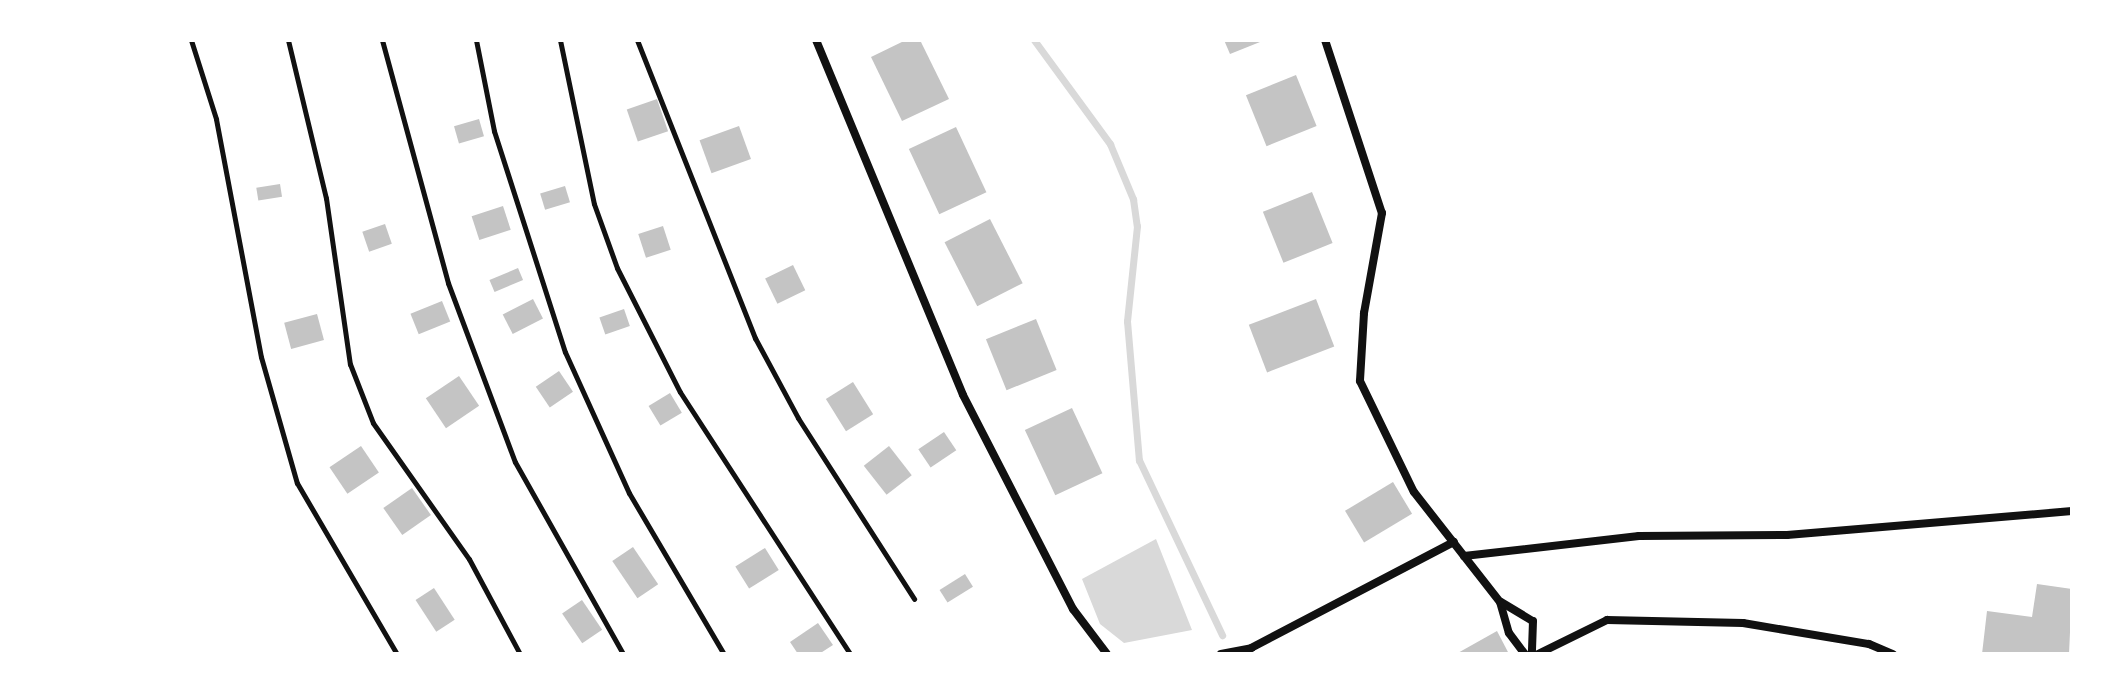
<!DOCTYPE html>
<style>
body{margin:0}
#map{position:relative;width:2112px;height:694px;overflow:hidden;background:#fff;font-family:Arial,sans-serif}
div>[style]{position:absolute}
[style*='--x']{left:calc(var(--x)*1px);top:calc(var(--y)*1px);width:calc(var(--w)*1px);rotate:calc(var(--a)*1deg)}
.water>*{inset:0;background:#d9d9d9}
.stream>*{height:7px;margin:-3.5px;padding:0 3.5px;transform-origin:3.5px;border-radius:3.5px;background:#d9d9d9}
.building>*{inset:0;background:#c4c4c4;transform-origin:0 0}
.service>*{height:5px;margin:-2.5px;padding:0 2.5px;transform-origin:2.5px;border-radius:2.5px;background:#111}
.minor>*{height:8px;margin:-4px;padding:0 4px;transform-origin:4px;border-radius:4px;background:#111}
span{translate:-50% -50%;white-space:nowrap;text-align:center;line-height:1.15;-webkit-text-stroke:7px #fff;paint-order:stroke}
.frame{position:absolute;inset:0;border:42px solid #fff;pointer-events:none}
</style>
<div id="map">
<div class="water">
<i style="clip-path:polygon(1156px 539px,1192px 630px,1124px 643px,1100px 624px,1082px 579px)"></i>
</div>
<div class="stream">
<i style="--x:1034;--y:40;--w:129;--a:53.8"></i>
<i style="--x:1110;--y:144;--w:60;--a:67.3"></i>
<i style="--x:1133;--y:199;--w:27;--a:82"></i>
<i style="--x:1137;--y:226;--w:96;--a:96"></i>
<i style="--x:1127;--y:321;--w:140;--a:85.1"></i>
<i style="--x:1139;--y:460;--w:194;--a:64.6"></i>
</div>
<div class="building">
<i style="clip-path:polygon(906px 40px,920px 40px,949px 99px,902px 121px,871px 57px)"></i>
<i style="clip-path:polygon(1224px 40px,1265px 40px,1230px 54px)"></i>
<i style="left:1296px;top:75px;width:55px;height:54px;rotate:68deg"></i>
<i style="left:657px;top:99px;width:34px;height:32px;rotate:71deg"></i>
<i style="left:479px;top:119px;width:18px;height:26px;rotate:74deg"></i>
<i style="left:739px;top:126px;width:35px;height:42px;rotate:70deg"></i>
<i style="left:956px;top:127px;width:72px;height:52px;rotate:65deg"></i>
<i style="left:280px;top:184px;width:13px;height:24px;rotate:81deg"></i>
<i style="left:565px;top:186px;width:17px;height:26px;rotate:73deg"></i>
<i style="left:1312px;top:192px;width:55px;height:53px;rotate:68deg"></i>
<i style="left:503px;top:206px;width:25px;height:33px;rotate:72deg"></i>
<i style="left:990px;top:219px;width:72px;height:51px;rotate:63deg"></i>
<i style="left:385px;top:224px;width:21px;height:24px;rotate:71deg"></i>
<i style="left:663px;top:226px;width:25px;height:26px;rotate:72deg"></i>
<i style="left:793px;top:265px;width:28px;height:31px;rotate:64deg"></i>
<i style="left:518px;top:268px;width:13px;height:31px;rotate:67deg"></i>
<i style="left:533px;top:299px;width:22px;height:34px;rotate:63deg"></i>
<i style="left:1316px;top:299px;width:51px;height:72px;rotate:69deg"></i>
<i style="left:442px;top:301px;width:22px;height:34px;rotate:68deg"></i>
<i style="left:624px;top:309px;width:18px;height:26px;rotate:71deg"></i>
<i style="left:317px;top:314px;width:27px;height:34px;rotate:75deg"></i>
<i style="left:1036px;top:319px;width:55px;height:54px;rotate:68deg"></i>
<i style="left:559px;top:371px;width:25px;height:28px;rotate:56deg"></i>
<i style="left:459px;top:376px;width:36px;height:40px;rotate:56deg"></i>
<i style="left:853px;top:382px;width:38px;height:32px;rotate:58deg"></i>
<i style="left:670px;top:393px;width:23px;height:25px;rotate:59deg"></i>
<i style="left:1072px;top:408px;width:72px;height:52px;rotate:65deg"></i>
<i style="left:944px;top:432px;width:22px;height:31px;rotate:56deg"></i>
<i style="left:361px;top:446px;width:32px;height:38px;rotate:56deg"></i>
<i style="left:889px;top:446px;width:37px;height:32px;rotate:52deg"></i>
<i style="left:1393px;top:482px;width:37px;height:56px;rotate:59deg"></i>
<i style="left:412px;top:488px;width:33px;height:35px;rotate:55deg"></i>
<i style="left:633px;top:547px;width:45px;height:25px;rotate:56deg"></i>
<i style="left:765px;top:548px;width:26px;height:35px;rotate:58deg"></i>
<i style="left:965px;top:574px;width:15px;height:30px;rotate:58deg"></i>
<i style="clip-path:polygon(2037px 584px,2072px 589px,2069px 654px,1982px 654px,1987px 611px,2032px 617px)"></i>
<i style="left:434px;top:588px;width:38px;height:22px;rotate:57deg"></i>
<i style="left:582px;top:600px;width:36px;height:24px;rotate:56deg"></i>
<i style="clip-path:polygon(818px 623px,833px 645px,819px 654px,798px 654px,790px 642px)"></i>
<i style="clip-path:polygon(1497px 631px,1509px 654px,1456px 654px)"></i>
</div>
<div class="service">
<i style="--x:191;--y:40;--w:83;--a:72.4"></i>
<i style="--x:216;--y:119;--w:242;--a:79.3"></i>
<i style="--x:261;--y:357;--w:131;--a:74.1"></i>
<i style="--x:297;--y:483;--w:198;--a:59.7"></i>
<i style="--x:288;--y:40;--w:163;--a:76.5"></i>
<i style="--x:326;--y:198;--w:168;--a:81.8"></i>
<i style="--x:350;--y:364;--w:63;--a:68.7"></i>
<i style="--x:373;--y:423;--w:166;--a:54.8"></i>
<i style="--x:469;--y:559;--w:108;--a:61.8"></i>
<i style="--x:382;--y:40;--w:252;--a:74.8"></i>
<i style="--x:448;--y:283;--w:191;--a:69.5"></i>
<i style="--x:515;--y:462;--w:220;--a:60.6"></i>
<i style="--x:476;--y:40;--w:93;--a:78.8"></i>
<i style="--x:494;--y:131;--w:232;--a:72.2"></i>
<i style="--x:565;--y:352;--w:155;--a:65.6"></i>
<i style="--x:629;--y:493;--w:187;--a:59.5"></i>
<i style="--x:560;--y:40;--w:167;--a:78.3"></i>
<i style="--x:594;--y:204;--w:68;--a:70.2"></i>
<i style="--x:617;--y:268;--w:139;--a:63.1"></i>
<i style="--x:680;--y:392;--w:312;--a:57"></i>
<i style="--x:637;--y:40;--w:321;--a:68.4"></i>
<i style="--x:755;--y:338;--w:91;--a:61.7"></i>
<i style="--x:798;--y:418;--w:215;--a:57.3"></i>
</div>
<div class="minor">
<i style="--x:816;--y:40;--w:384;--a:67.5"></i>
<i style="--x:963;--y:395;--w:241;--a:62.8"></i>
<i style="--x:1073;--y:609;--w:56;--a:52.9"></i>
<i style="--x:1325;--y:40;--w:182;--a:71.8"></i>
<i style="--x:1382;--y:213;--w:102;--a:100.2"></i>
<i style="--x:1364;--y:313;--w:68;--a:93.4"></i>
<i style="--x:1360;--y:381;--w:123;--a:64.1"></i>
<i style="--x:1414;--y:492;--w:140;--a:52"></i>
<i style="--x:1500;--y:602;--w:32;--a:74"></i>
<i style="--x:1509;--y:633;--w:26;--a:53"></i>
<i style="--x:1464;--y:556;--w:176;--a:-6.5"></i>
<i style="--x:1639;--y:536;--w:148;--a:-0.4"></i>
<i style="--x:1787;--y:535;--w:286;--a:-4.8"></i>
<i style="--x:1501;--y:602;--w:37;--a:31"></i>
<i style="--x:1533;--y:621;--w:33;--a:92"></i>
<i style="--x:1221;--y:654;--w:31;--a:-11"></i>
<i style="--x:1251;--y:648;--w:229;--a:-27.6"></i>
<i style="--x:1538;--y:654;--w:77;--a:-26.2"></i>
<i style="--x:1607;--y:620;--w:136;--a:1.3"></i>
<i style="--x:1743;--y:623;--w:128;--a:9.5"></i>
<i style="--x:1869;--y:644;--w:26;--a:23"></i>
</div>
<div class="frame"></div>
</div>
